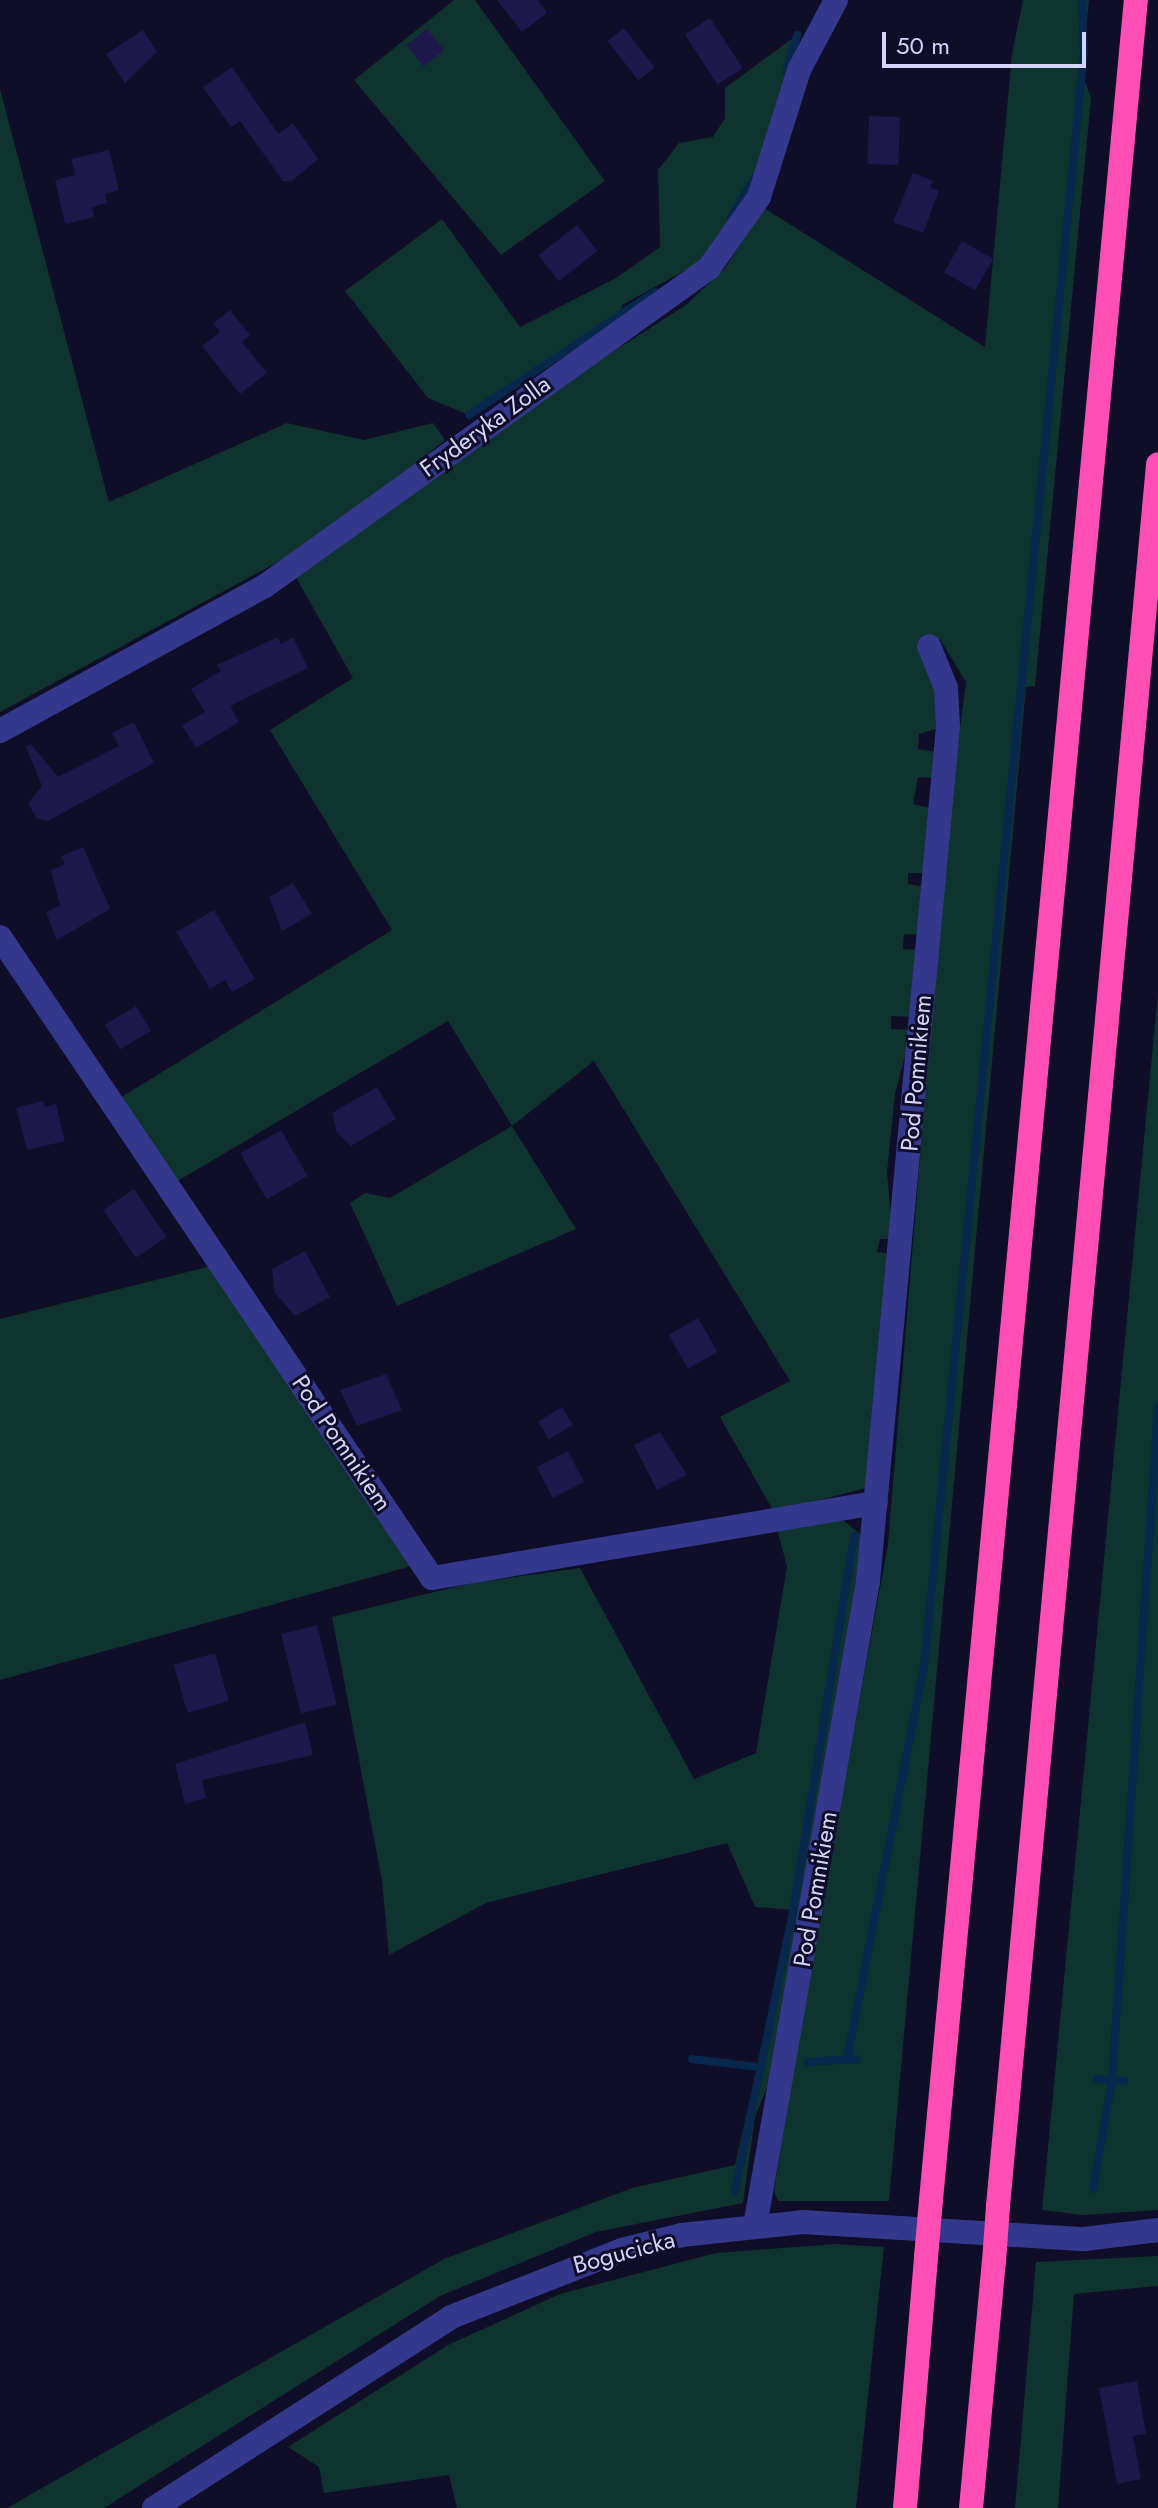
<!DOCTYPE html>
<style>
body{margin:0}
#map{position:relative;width:1158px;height:2508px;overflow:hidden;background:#0f0d28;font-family:Jost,sans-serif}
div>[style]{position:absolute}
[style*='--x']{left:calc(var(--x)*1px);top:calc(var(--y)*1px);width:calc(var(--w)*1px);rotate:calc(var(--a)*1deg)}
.green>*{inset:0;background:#0f332e}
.stream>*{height:8px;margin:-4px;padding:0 4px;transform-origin:4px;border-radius:4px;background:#07274d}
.building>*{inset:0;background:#1d174b;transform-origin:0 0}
.minor>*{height:24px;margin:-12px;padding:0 12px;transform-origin:12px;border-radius:12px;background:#33388c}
.highway>*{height:24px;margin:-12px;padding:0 12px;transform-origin:12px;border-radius:12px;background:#ff4fb4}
.highway-bridge>*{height:24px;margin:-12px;padding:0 12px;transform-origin:12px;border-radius:12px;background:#ff4fb4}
span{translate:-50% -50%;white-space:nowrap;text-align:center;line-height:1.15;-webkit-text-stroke:6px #0f0d28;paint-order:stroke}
.street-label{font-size:24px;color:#d5d4ff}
.scale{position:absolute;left:882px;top:32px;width:204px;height:36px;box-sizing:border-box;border:4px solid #d5d4ff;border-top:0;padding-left:10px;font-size:24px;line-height:28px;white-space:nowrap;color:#d5d4ff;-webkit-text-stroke:6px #0f0d28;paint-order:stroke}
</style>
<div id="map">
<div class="green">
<i style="clip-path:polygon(454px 0,475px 0,605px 181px,501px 255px,354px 80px)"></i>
<i style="clip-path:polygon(1023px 0,1089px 0,1082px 73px,1091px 98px,1035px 686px,1026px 687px,889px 2201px,778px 2201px,774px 2191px,804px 2004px,888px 1544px,948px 819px,966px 682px,940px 639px,922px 646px,935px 674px,939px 728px,919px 734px,918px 749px,936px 752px,935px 778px,918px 777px,913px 804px,935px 809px,926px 873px,908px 873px,908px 884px,925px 887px,920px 935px,904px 934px,903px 949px,918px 950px,912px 1017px,891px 1016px,891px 1029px,912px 1030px,895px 1094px,887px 1173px,893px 1239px,880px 1239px,877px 1252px,891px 1254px,866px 1488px,774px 1512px,720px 1417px,790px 1381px,594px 1061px,512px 1126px,576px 1229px,397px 1306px,350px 1203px,365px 1193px,390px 1198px,512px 1126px,448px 1021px,176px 1182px,120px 1098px,392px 930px,270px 730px,353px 678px,285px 558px,0 712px,0 89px,109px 502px,287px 423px,364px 440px,433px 423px,445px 440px,389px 485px,489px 431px,686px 305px,725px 268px,764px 208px,985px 347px,1012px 54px)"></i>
<i style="clip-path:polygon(797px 35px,755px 177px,704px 260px,622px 305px,621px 315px,469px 415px,428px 398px,345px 291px,442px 219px,520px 327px,616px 278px,660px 247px,658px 170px,679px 143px,713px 137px,725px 118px,725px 88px)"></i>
<i style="clip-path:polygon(1158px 992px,1158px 2210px,1083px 2215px,1042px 2210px)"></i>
<i style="clip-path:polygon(211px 1266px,412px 1566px,0 1680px,0 1319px)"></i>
<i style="clip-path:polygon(839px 1517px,864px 1537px,773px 2073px,755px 2117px,743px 2203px,596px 2232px,440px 2296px,104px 2508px,7px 2508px,444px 2259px,632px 2188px,735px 2165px,793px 1910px,755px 1907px,727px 1843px,486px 1903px,389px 1955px,382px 1881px,332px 1617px,471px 1583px,580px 1568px,694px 1779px,756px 1753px,787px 1566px,776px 1526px)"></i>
<i style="clip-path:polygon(835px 2244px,884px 2247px,856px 2508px,457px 2508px,449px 2475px,324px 2493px,319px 2467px,288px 2447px,448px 2345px,560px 2294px,716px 2253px)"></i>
<i style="clip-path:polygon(1158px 2256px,1158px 2286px,1074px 2294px,1058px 2508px,1015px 2508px,1036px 2262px)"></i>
</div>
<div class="stream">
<i style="--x:786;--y:72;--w:39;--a:-73"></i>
<i style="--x:731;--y:217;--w:47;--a:-59"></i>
<i style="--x:469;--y:415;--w:223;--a:-33.5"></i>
<i style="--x:692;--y:2059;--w:67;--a:6.8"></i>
<i style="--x:847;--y:2059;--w:400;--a:-78.9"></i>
<i style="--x:924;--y:1666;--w:1621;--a:-84.34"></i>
<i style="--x:1084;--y:53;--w:53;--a:-92.2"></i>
<i style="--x:808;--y:2062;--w:48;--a:-3.6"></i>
<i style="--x:1097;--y:2079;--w:27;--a:4"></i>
<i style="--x:1093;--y:2189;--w:111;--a:-80.1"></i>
<i style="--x:1112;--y:2080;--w:674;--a:-86.08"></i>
<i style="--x:735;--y:2191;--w:287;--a:-78.3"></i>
<i style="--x:793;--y:1910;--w:379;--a:-80.7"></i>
</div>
<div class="building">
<i style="clip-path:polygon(497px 0,538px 0,547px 13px,522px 32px)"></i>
<i style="left:710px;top:18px;width:60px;height:30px;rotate:57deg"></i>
<i style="left:624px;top:28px;width:50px;height:21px;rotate:52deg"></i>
<i style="left:427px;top:29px;width:27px;height:26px;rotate:51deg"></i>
<i style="clip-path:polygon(143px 30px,157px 52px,125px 83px,106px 54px)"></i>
<i style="clip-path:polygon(232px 67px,278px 134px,293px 123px,318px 159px,292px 181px,283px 181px,240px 121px,231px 127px,203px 87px)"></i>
<i style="left:869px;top:116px;width:31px;height:48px;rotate:2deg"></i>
<i style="clip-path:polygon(109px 150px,119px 190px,105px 194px,107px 203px,92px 207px,94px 217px,65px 224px,55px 180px,75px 175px,71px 159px)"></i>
<i style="clip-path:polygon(913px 173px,933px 181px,930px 188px,939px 191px,923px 233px,893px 222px)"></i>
<i style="left:577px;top:225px;width:33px;height:49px;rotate:52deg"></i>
<i style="left:962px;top:241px;width:36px;height:36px;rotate:30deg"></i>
<i style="clip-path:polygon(230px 310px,250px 335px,242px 342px,267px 373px,240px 394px,202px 346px,220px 332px,213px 324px)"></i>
<i style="clip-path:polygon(278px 637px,281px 644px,293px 637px,308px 668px,230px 706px,239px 722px,196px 748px,182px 725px,205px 712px,191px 689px,221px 671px,217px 665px)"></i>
<i style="clip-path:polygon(134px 722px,154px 763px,48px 821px,37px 819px,28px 803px,42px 786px,26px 747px,31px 744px,58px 777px,119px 746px,112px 733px)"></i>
<i style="clip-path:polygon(83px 847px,110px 909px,57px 940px,46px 912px,60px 905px,51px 870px,65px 864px,61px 856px)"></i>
<i style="clip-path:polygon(293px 883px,312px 914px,282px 931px,269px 897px)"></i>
<i style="clip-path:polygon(214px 910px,255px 979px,232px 992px,225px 980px,210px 989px,176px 932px)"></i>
<i style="left:136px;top:1006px;width:29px;height:36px;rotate:59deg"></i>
<i style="clip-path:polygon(377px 1087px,396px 1119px,351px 1146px,337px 1133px,332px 1113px)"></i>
<i style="clip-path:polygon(43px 1101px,44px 1107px,56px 1104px,65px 1141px,27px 1150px,16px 1108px)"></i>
<i style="left:281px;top:1130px;width:53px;height:47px;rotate:60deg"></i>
<i style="left:134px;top:1189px;width:58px;height:37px;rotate:56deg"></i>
<i style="clip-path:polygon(305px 1251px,330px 1297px,295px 1316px,275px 1293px,272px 1269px)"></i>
<i style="left:698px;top:1318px;width:39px;height:34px;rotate:60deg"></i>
<i style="clip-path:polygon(386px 1374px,402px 1410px,357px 1426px,340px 1390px)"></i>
<i style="left:562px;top:1407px;width:21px;height:28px;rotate:59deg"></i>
<i style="clip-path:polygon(660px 1432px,687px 1475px,657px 1490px,634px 1445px)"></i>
<i style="left:568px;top:1451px;width:35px;height:35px;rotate:63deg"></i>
<i style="left:317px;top:1625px;width:82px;height:37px;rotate:76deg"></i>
<i style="left:215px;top:1653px;width:50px;height:43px;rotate:74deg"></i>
<i style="clip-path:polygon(305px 1722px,313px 1755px,202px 1780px,206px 1798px,185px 1804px,175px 1764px)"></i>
<i style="clip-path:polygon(1137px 2381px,1146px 2434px,1133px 2436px,1141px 2479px,1117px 2484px,1099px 2388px)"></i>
</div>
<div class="minor">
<i style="--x:0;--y:731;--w:302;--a:-28.7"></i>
<i style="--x:265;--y:586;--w:546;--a:-35.61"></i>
<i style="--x:709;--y:268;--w:87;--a:-54.8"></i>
<i style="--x:759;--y:197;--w:133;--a:-72.5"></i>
<i style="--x:799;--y:70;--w:79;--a:-62.1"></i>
<i style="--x:0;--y:937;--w:773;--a:56.02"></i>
<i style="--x:432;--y:1578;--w:450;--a:-9.6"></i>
<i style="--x:755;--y:2226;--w:655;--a:-80.06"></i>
<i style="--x:868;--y:1581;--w:859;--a:-84.65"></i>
<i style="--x:948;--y:726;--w:38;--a:-93"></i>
<i style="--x:946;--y:688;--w:45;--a:-112"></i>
<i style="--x:154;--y:2508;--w:353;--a:-32.7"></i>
<i style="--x:451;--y:2317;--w:184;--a:-21.4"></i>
<i style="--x:622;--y:2250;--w:62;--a:-14"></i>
<i style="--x:682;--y:2235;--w:122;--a:-6.1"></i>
<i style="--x:803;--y:2222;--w:282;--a:3.5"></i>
<i style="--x:1084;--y:2239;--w:75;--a:-6.9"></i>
</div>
<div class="highway">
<i style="--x:931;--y:2200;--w:2210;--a:-84.68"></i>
<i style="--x:998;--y:2206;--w:1749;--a:-84.75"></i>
<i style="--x:905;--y:2508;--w:252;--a:-85.2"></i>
<i style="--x:971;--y:2508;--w:247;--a:-84.7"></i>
</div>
<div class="highway-bridge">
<i style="--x:926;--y:2257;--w:57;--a:-85"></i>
<i style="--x:994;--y:2262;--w:56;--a:-85.9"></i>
</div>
<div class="street-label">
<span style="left:485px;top:426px;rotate:-36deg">Fryderyka Zolla</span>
<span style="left:916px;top:1073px;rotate:-85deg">Pod Pomnikiem</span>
<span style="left:342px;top:1443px;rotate:56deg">Pod Pomnikiem</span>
<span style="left:815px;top:1889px;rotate:-80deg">Pod Pomnikiem</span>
<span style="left:624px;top:2252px;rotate:-15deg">Bogucicka</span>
</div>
<div class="scale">50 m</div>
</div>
